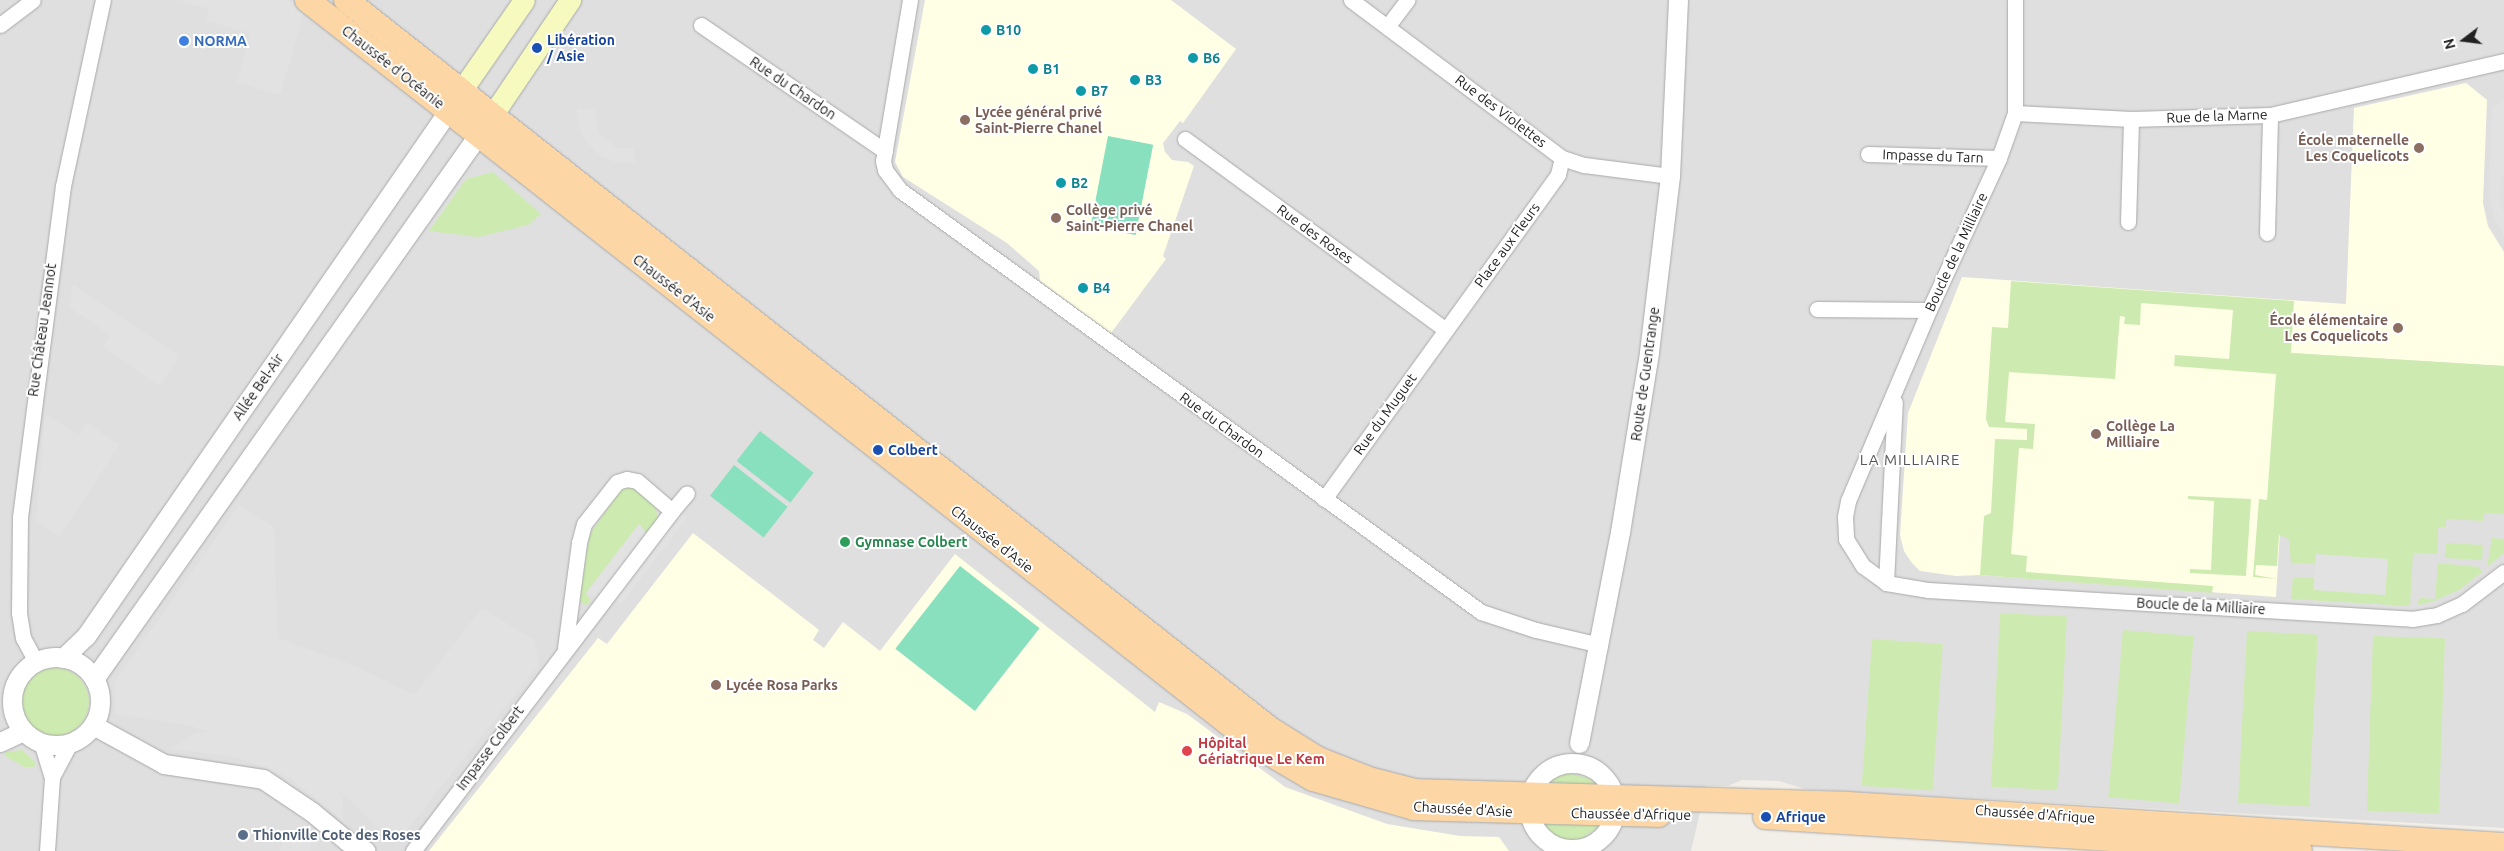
<!DOCTYPE html>
<meta charset="utf-8">
<style>
body{margin:0}
#map{position:relative;width:2504px;height:851px;overflow:hidden;background:#f2efe9;font-family:Ubuntu,sans-serif}
div>[style]{position:absolute}
[style*='--x']{left:calc(var(--x)*1px);top:calc(var(--y)*1px);width:calc(var(--w)*1px);rotate:calc(var(--a)*1deg)}
.residential>*{inset:0;background:#e0dfdf}
.education>*{inset:0;background:#ffffe5}
.grass>*{inset:0;background:#cdebb0;transform-origin:0 0}
.round{border-radius:50%}
.pitch>*{inset:0;background:#88e0be;transform-origin:0 0}
.parking>*{inset:0;background:#e2e2e2;transform-origin:0 0}
.roads{filter:drop-shadow(0 0 1px #a9a9a9) drop-shadow(0 0 1px #a9a9a9)}
.minor>*{height:15px;margin:-7.5px;padding:0 7.5px;transform-origin:7.5px;border-radius:7.5px;background:#fff}
.tertiary>*{height:19px;margin:-9.5px;padding:0 9.5px;transform-origin:9.5px;border-radius:9.5px;background:#fff}
.tertiary>.ring{margin:-9.5px;padding:0;box-sizing:content-box;background:none;border:19px solid #fff;border-radius:50%}
.secondary>*{height:21px;margin:-10.5px;padding:0 10.5px;transform-origin:10.5px;border-radius:10.5px;background:#f7fabf}
.primary>*{height:24px;margin:-12px;padding:0 12px;transform-origin:12px;border-radius:12px;background:#fcd6a4}
.dots>*{width:14px;height:14px;translate:-50% -50%;box-sizing:border-box;border:2px solid #fff;border-radius:50%}
span{translate:-50% -50%;white-space:nowrap;text-align:center;line-height:1.15;-webkit-text-stroke:4px #fff;paint-order:stroke}
.culture-label{font-size:14px;color:#0d838f;font-weight:700}
.left{translate:0 -50%;text-align:left}
.transit-label{font-size:14px;color:#164399;font-weight:700}
.shop-label{font-size:14px;color:#366cbe;font-weight:700}
.street-label{font-size:14px;color:#222}
.education-label{font-size:14px;color:#785e54;font-weight:700}
.right{translate:-100% -50%;text-align:right}
.leisure-label{font-size:14px;color:#27864d;font-weight:700}
.health-label{font-size:14px;color:#be3a42;font-weight:700}
.service-label{font-size:14px;color:#4e5e75;font-weight:700}
.neighbourhood-label{font-size:15px;color:#555;letter-spacing:1px}
.north{position:absolute;left:2439px;top:15px;width:50px;height:50px;-webkit-text-stroke:4px #fff;paint-order:stroke;rotate:255deg;font-size:14px;font-weight:700;line-height:20px;text-align:center;color:#222}
.north::after{content:'';display:block;margin:auto;width:18px;height:22px;background:#222;clip-path:polygon(50% 0,100% 100%,50% 72%,0 100%)}
</style>
<div id="map">
<div class="residential">
<i style="clip-path:polygon(0 0,2504px 0,2504px 828px,1805px 789px,1779px 781px,1742px 780px,1728px 786px,1706px 786px,1691px 851px,0 851px)"></i>
</div>
<div class="education">
<i style="clip-path:polygon(925px 0,1171px 0,1236px 49px,1183px 123px,1180px 121px,1163px 143px,1165px 152px,1172px 160px,1188px 162px,1194px 166px,1163px 256px,1166px 259px,1111px 333px,1040px 281px,1039px 271px,1007px 243px,903px 177px,895px 162px)"></i>
<i style="clip-path:polygon(2466px 83px,2487px 100px,2483px 203px,2488px 226px,2504px 252px,2504px 366px,2291px 353px,2276px 597px,1980px 575px,1956px 576px,1920px 571px,1912px 563px,1904px 551px,1900px 535px,1908px 413px,1962px 277px,2346px 304px,2354px 108px)"></i>
<i style="clip-path:polygon(693px 533px,819px 630px,813px 640px,824px 648px,843px 622px,880px 651px,955px 554px,1155px 712px,1159px 702px,1187px 714px,1285px 787px,1387px 824px,1460px 836px,1499px 837px,1509px 851px,429px 851px,598px 638px,607px 644px)"></i>
</div>
<div class="grass">
<i style="clip-path:polygon(493px 172px,541px 214px,528px 225px,478px 237px,429px 231px,466px 179px)"></i>
<i style="clip-path:polygon(2011px 281px,2294px 301px,2291px 353px,2504px 366px,2504px 514px,2484px 513px,2483px 521px,2446px 519px,2446px 527px,2438px 527px,2437px 554px,2413px 553px,2410px 606px,2291px 599px,2293px 577px,2315px 578px,2314px 590px,2316px 555px,2316px 564px,2291px 563px,2289px 539px,2279px 535px,2277px 566px,2256px 565px,2255px 575px,2277px 579px,2253px 577px,2259px 499px,2267px 500px,2276px 374px,2174px 366px,2175px 355px,2229px 359px,2233px 310px,2141px 303px,2140px 325px,2124px 324px,2125px 317px,2120px 316px,2115px 379px,2009px 372px,2005px 422px,2035px 424px,2033px 449px,2019px 448px,2011px 554px,2027px 556px,2026px 572px,2213px 586px,2212px 593px,1980px 575px,1984px 516px,1991px 513px,1995px 439px,2027px 440px,2027px 429px,1989px 427px,1986px 419px,1992px 327px,2008px 328px)"></i>
<i style="clip-path:polygon(626px 488px,634px 488px,654px 503px,658px 518px,646px 533px,639px 524px,586px 593px,591px 602px,585px 605px,578px 600px,590px 534px,620px 491px)"></i>
<i style="clip-path:polygon(2188px 496px,2251px 499px,2246px 576px,2190px 573px,2190px 569px,2211px 570px,2214px 501px,2188px 499px)"></i>
<i style="clip-path:polygon(2492px 538px,2504px 539px,2504px 553px,2487px 567px)"></i>
<i style="left:2446px;top:543px;width:37px;height:15px;rotate:3deg"></i>
<i style="clip-path:polygon(2438px 563px,2479px 567px,2482px 572px,2459px 590px,2434px 601px,2418px 605px,2419px 598px,2435px 599px)"></i>
<i style="left:2000px;top:613px;width:67px;height:174px;rotate:3deg"></i>
<i style="left:2123px;top:630px;width:71px;height:168px;rotate:5deg"></i>
<i style="left:2247px;top:631px;width:71px;height:172px;rotate:3deg"></i>
<i style="left:2373px;top:636px;width:72px;height:175px;rotate:2deg"></i>
<i style="left:1872px;top:639px;width:71px;height:147px;rotate:4deg"></i>
<i class="round" style="left:21px;top:668px;width:68px;height:68px"></i>
<i style="clip-path:polygon(22px 750px,36px 763px,34px 767px,24px 767px,5px 756px,5px 752px)"></i>
<i style="clip-path:polygon(1567px 773px,1588px 778px,1597px 785px,1545px 785px,1557px 776px)"></i>
<i style="clip-path:polygon(1543px 822px,1597px 825px,1597px 828px,1579px 840px,1567px 841px,1546px 831px)"></i>
</div>
<div class="pitch">
<i style="left:1108px;top:136px;width:46px;height:92px;rotate:11deg"></i>
<i style="left:760px;top:431px;width:68px;height:38px;rotate:38deg"></i>
<i style="left:734px;top:465px;width:68px;height:39px;rotate:38deg"></i>
<i style="left:960px;top:566px;width:101px;height:105px;rotate:38deg"></i>
</div>
<div class="parking">
<i style="clip-path:polygon(176px 0,287px 0,304px 13px,280px 95px,237px 82px,250px 33px,206px 21px,209px 9px)"></i>
<i style="clip-path:polygon(2504px 100px,2504px 176px,2501px 174px,2500px 203px,2504px 213px,2504px 235px,2495px 220px,2489px 195px,2492px 107px)"></i>
<i style="clip-path:polygon(577px 109px,595px 110px,599px 134px,617px 148px,633px 148px,635px 162px,615px 162px,599px 155px,587px 143px,579px 128px)"></i>
<i style="clip-path:polygon(73px 284px,179px 356px,159px 386px,103px 347px,110px 335px,69px 307px)"></i>
<i style="clip-path:polygon(45px 414px,78px 435px,87px 423px,119px 445px,60px 537px,36px 521px)"></i>
<i style="clip-path:polygon(239px 505px,274px 527px,278px 638px,355px 666px,414px 695px,482px 608px,535px 641px,539px 664px,406px 831px,377px 828px,349px 799px,324px 781px,343px 797px,343px 820px,290px 778px,265px 767px,232px 756px,172px 749px,195px 733px,209px 732px,190px 726px,115px 714px,115px 681px)"></i>
<i style="clip-path:polygon(675px 509px,687px 518px,621px 604px,608px 593px,603px 600px,586px 593px,639px 524px,646px 533px)"></i>
<i style="left:2316px;top:554px;width:72px;height:36px;rotate:4deg"></i>
<i style="clip-path:polygon(284px 831px,313px 837px,310px 851px,280px 851px)"></i>
</div>
<div class="roads">
<div class="minor">
<i style="--x:910;--y:0;--w:163;--a:99.5"></i>
<i style="--x:883;--y:161;--w:9;--a:77"></i>
<i style="--x:885;--y:170;--w:25;--a:53"></i>
<i style="--x:900;--y:190;--w:718;--a:35.99"></i>
<i style="--x:1481;--y:612;--w:58;--a:18.1"></i>
<i style="--x:1536;--y:630;--w:66;--a:13.2"></i>
<i style="--x:1351;--y:0;--w:264;--a:36.8"></i>
<i style="--x:1562;--y:158;--w:23;--a:18"></i>
<i style="--x:1584;--y:165;--w:87;--a:7.3"></i>
<i style="--x:2015;--y:0;--w:113;--a:90"></i>
<i style="--x:2015;--y:113;--w:48;--a:109.6"></i>
<i style="--x:1999;--y:158;--w:167;--a:114.7"></i>
<i style="--x:1929;--y:310;--w:207;--a:113"></i>
<i style="--x:1848;--y:501;--w:16;--a:101"></i>
<i style="--x:1845;--y:517;--w:22;--a:87"></i>
<i style="--x:1846;--y:539;--w:32;--a:58"></i>
<i style="--x:1863;--y:566;--w:29;--a:36"></i>
<i style="--x:1886;--y:583;--w:43;--a:9.5"></i>
<i style="--x:1928;--y:590;--w:485;--a:3.4"></i>
<i style="--x:2412;--y:619;--w:25;--a:-9"></i>
<i style="--x:2437;--y:615;--w:27;--a:-24"></i>
<i style="--x:2462;--y:604;--w:53;--a:-37.3"></i>
<i style="--x:0;--y:25;--w:41;--a:-37.1"></i>
<i style="--x:701;--y:25;--w:223;--a:34.4"></i>
<i style="--x:1387;--y:27;--w:34;--a:-53"></i>
<i style="--x:2015;--y:113;--w:116;--a:3"></i>
<i style="--x:2131;--y:119;--w:139;--a:-1.6"></i>
<i style="--x:2270;--y:115;--w:240;--a:-13"></i>
<i style="--x:1185;--y:139;--w:323;--a:36.2"></i>
<i style="--x:1868;--y:154;--w:131;--a:1.7"></i>
<i style="--x:2128;--y:222;--w:103;--a:-88.3"></i>
<i style="--x:2267;--y:233;--w:118;--a:-88.5"></i>
<i style="--x:1817;--y:309;--w:112;--a:0.5"></i>
<i style="--x:1324;--y:499;--w:400;--a:-54.2"></i>
<i style="--x:1558;--y:174;--w:16;--a:-76"></i>
<i style="--x:672;--y:511;--w:23;--a:-50"></i>
<i style="--x:1886;--y:583;--w:181;--a:-87.2"></i>
<i style="--x:36;--y:662;--w:27;--a:-118"></i>
<i style="--x:23;--y:638;--w:25;--a:-99"></i>
<i style="--x:19;--y:613;--w:96;--a:-89.4"></i>
<i style="--x:20;--y:517;--w:334;--a:-82.6"></i>
<i style="--x:63;--y:186;--w:190;--a:-77.9"></i>
<i style="--x:41;--y:742;--w:37;--a:73"></i>
<i style="--x:47;--y:851;--w:74;--a:-86.1"></i>
<i style="--x:52;--y:777;--w:40;--a:-62"></i>
<i style="--x:413;--y:851;--w:427;--a:-52.7"></i>
<i style="--x:672;--y:511;--w:46;--a:-139.4"></i>
<i style="--x:637;--y:481;--w:10;--a:-169"></i>
<i style="--x:627;--y:479;--w:10;--a:163"></i>
<i style="--x:617;--y:482;--w:53;--a:128.2"></i>
<i style="--x:584;--y:524;--w:20;--a:105"></i>
<i style="--x:579;--y:543;--w:106;--a:97.6"></i>
</div>
<div class="tertiary">
<i class="ring" style="left:12px;top:657px;width:69px;height:69px"></i>
<i style="--x:63;--y:658;--w:32;--a:-44"></i>
<i style="--x:86;--y:636;--w:638;--a:-55.41"></i>
<i style="--x:94;--y:679;--w:666;--a:-54.78"></i>
<i style="--x:93;--y:725;--w:81;--a:28.8"></i>
<i style="--x:164;--y:764;--w:100;--a:8.6"></i>
<i style="--x:263;--y:779;--w:59;--a:34"></i>
<i style="--x:312;--y:812;--w:45;--a:39.6"></i>
<i style="--x:347;--y:841;--w:21;--a:28"></i>
<i style="--x:0;--y:742;--w:26;--a:-25"></i>
<i style="--x:1579;--y:743;--w:215;--a:-79"></i>
<i style="--x:1620;--y:532;--w:182;--a:-80.8"></i>
<i style="--x:1649;--y:352;--w:177;--a:-83.2"></i>
<i style="--x:1670;--y:176;--w:176;--a:-87.4"></i>
<i class="ring" style="left:1529px;top:763px;width:67px;height:67px"></i>
</div>
<div class="secondary">
<i style="--x:452;--y:104;--w:126;--a:-55.3"></i>
<i style="--x:483;--y:129;--w:156;--a:-56"></i>
</div>
<div class="primary">
<i style="--x:307;--y:0;--w:1211;--a:38.13"></i>
<i style="--x:1260;--y:748;--w:61;--a:30.3"></i>
<i style="--x:1313;--y:779;--w:105;--a:16"></i>
<i style="--x:1414;--y:808;--w:245;--a:1.6"></i>
<i style="--x:346;--y:0;--w:1177;--a:38.27"></i>
<i style="--x:1270;--y:729;--w:57;--a:32"></i>
<i style="--x:1318;--y:759;--w:58;--a:21.3"></i>
<i style="--x:1372;--y:780;--w:44;--a:14.3"></i>
<i style="--x:1415;--y:791;--w:433;--a:1.7"></i>
<i style="--x:1848;--y:804;--w:657;--a:3.58"></i>
<i style="--x:1765;--y:817;--w:536;--a:3.64"></i>
</div>
</div>
<div class="dots">
<i style="left:986px;top:30px;background:#0f9aa8"></i>
<i style="left:184px;top:41px;background:#3f7fe0"></i>
<i style="left:537px;top:48px;background:#1a4fb4"></i>
<i style="left:1193px;top:58px;background:#0f9aa8"></i>
<i style="left:1033px;top:69px;background:#0f9aa8"></i>
<i style="left:1135px;top:80px;background:#0f9aa8"></i>
<i style="left:1081px;top:91px;background:#0f9aa8"></i>
<i style="left:965px;top:120px;background:#8d6e63"></i>
<i style="left:2419px;top:148px;background:#8d6e63"></i>
<i style="left:1061px;top:183px;background:#0f9aa8"></i>
<i style="left:1056px;top:218px;background:#8d6e63"></i>
<i style="left:1083px;top:288px;background:#0f9aa8"></i>
<i style="left:2398px;top:328px;background:#8d6e63"></i>
<i style="left:2096px;top:434px;background:#8d6e63"></i>
<i style="left:878px;top:450px;background:#1a4fb4"></i>
<i style="left:845px;top:542px;background:#2e9e5b"></i>
<i style="left:716px;top:685px;background:#8d6e63"></i>
<i style="left:1187px;top:751px;background:#e0444e"></i>
<i style="left:1766px;top:817px;background:#1a4fb4"></i>
<i style="left:243px;top:835px;background:#5c6f8a"></i>
</div>
<div class="culture-label">
<span class="left" style="left:996px;top:30px">B10</span>
<span class="left" style="left:1203px;top:58px">B6</span>
<span class="left" style="left:1043px;top:69px">B1</span>
<span class="left" style="left:1145px;top:80px">B3</span>
<span class="left" style="left:1091px;top:91px">B7</span>
<span class="left" style="left:1071px;top:183px">B2</span>
<span class="left" style="left:1093px;top:288px">B4</span>
</div>
<div class="transit-label">
<span class="left" style="left:547px;top:48px">Libération<br>/ Asie</span>
<span class="left" style="left:888px;top:450px">Colbert</span>
<span class="left" style="left:1776px;top:817px">Afrique</span>
</div>
<div class="shop-label">
<span class="left" style="left:194px;top:41px">NORMA</span>
</div>
<div class="street-label">
<span style="left:393px;top:67px;rotate:38deg">Chaussée d'Océanie</span>
<span style="left:793px;top:88px;rotate:34deg">Rue du Chardon</span>
<span style="left:1501px;top:111px;rotate:37deg">Rue des Violettes</span>
<span style="left:2217px;top:116px;rotate:-2deg">Rue de la Marne</span>
<span style="left:1933px;top:156px;rotate:2deg">Impasse du Tarn</span>
<span style="left:1315px;top:234px;rotate:36deg">Rue des Roses</span>
<span style="left:1507px;top:245px;rotate:-54deg">Place aux Fleurs</span>
<span style="left:1956px;top:252px;rotate:-65deg">Boucle de la Milliaire</span>
<span style="left:674px;top:288px;rotate:38deg">Chaussée d'Asie</span>
<span style="left:42px;top:330px;rotate:-82deg">Rue Château Jeannot</span>
<span style="left:1645px;top:374px;rotate:-82deg">Route de Guentrange</span>
<span style="left:258px;top:387px;rotate:-55deg">Allée Bel-Air</span>
<span style="left:1385px;top:414px;rotate:-54deg">Rue du Muguet</span>
<span style="left:1222px;top:425px;rotate:36deg">Rue du Chardon</span>
<span style="left:992px;top:539px;rotate:38deg">Chaussée d'Asie</span>
<span style="left:2201px;top:606px;rotate:3deg">Boucle de la Milliaire</span>
<span style="left:490px;top:748px;rotate:-53deg">Impasse Colbert</span>
<span style="left:1463px;top:809px;rotate:3deg">Chaussée d'Asie</span>
<span style="left:1631px;top:814px;rotate:1deg">Chaussée d'Afrique</span>
<span style="left:2035px;top:814px;rotate:4deg">Chaussée d'Afrique</span>
</div>
<div class="education-label">
<span class="left" style="left:975px;top:120px">Lycée général privé<br>Saint-Pierre Chanel</span>
<span class="right" style="left:2409px;top:148px">École maternelle<br>Les Coquelicots</span>
<span class="left" style="left:1066px;top:218px">Collège privé<br>Saint-Pierre Chanel</span>
<span class="right" style="left:2388px;top:328px">École élémentaire<br>Les Coquelicots</span>
<span class="left" style="left:2106px;top:434px">Collège La<br>Milliaire</span>
<span class="left" style="left:726px;top:685px">Lycée Rosa Parks</span>
</div>
<div class="leisure-label">
<span class="left" style="left:855px;top:542px">Gymnase Colbert</span>
</div>
<div class="health-label">
<span class="left" style="left:1198px;top:751px">Hôpital<br>Gériatrique Le Kem</span>
</div>
<div class="service-label">
<span class="left" style="left:253px;top:835px">Thionville Cote des Roses</span>
</div>
<div class="neighbourhood-label">
<span style="left:1910px;top:460px">LA MILLIAIRE</span>
</div>
<div class="north">N</div>
</div>
